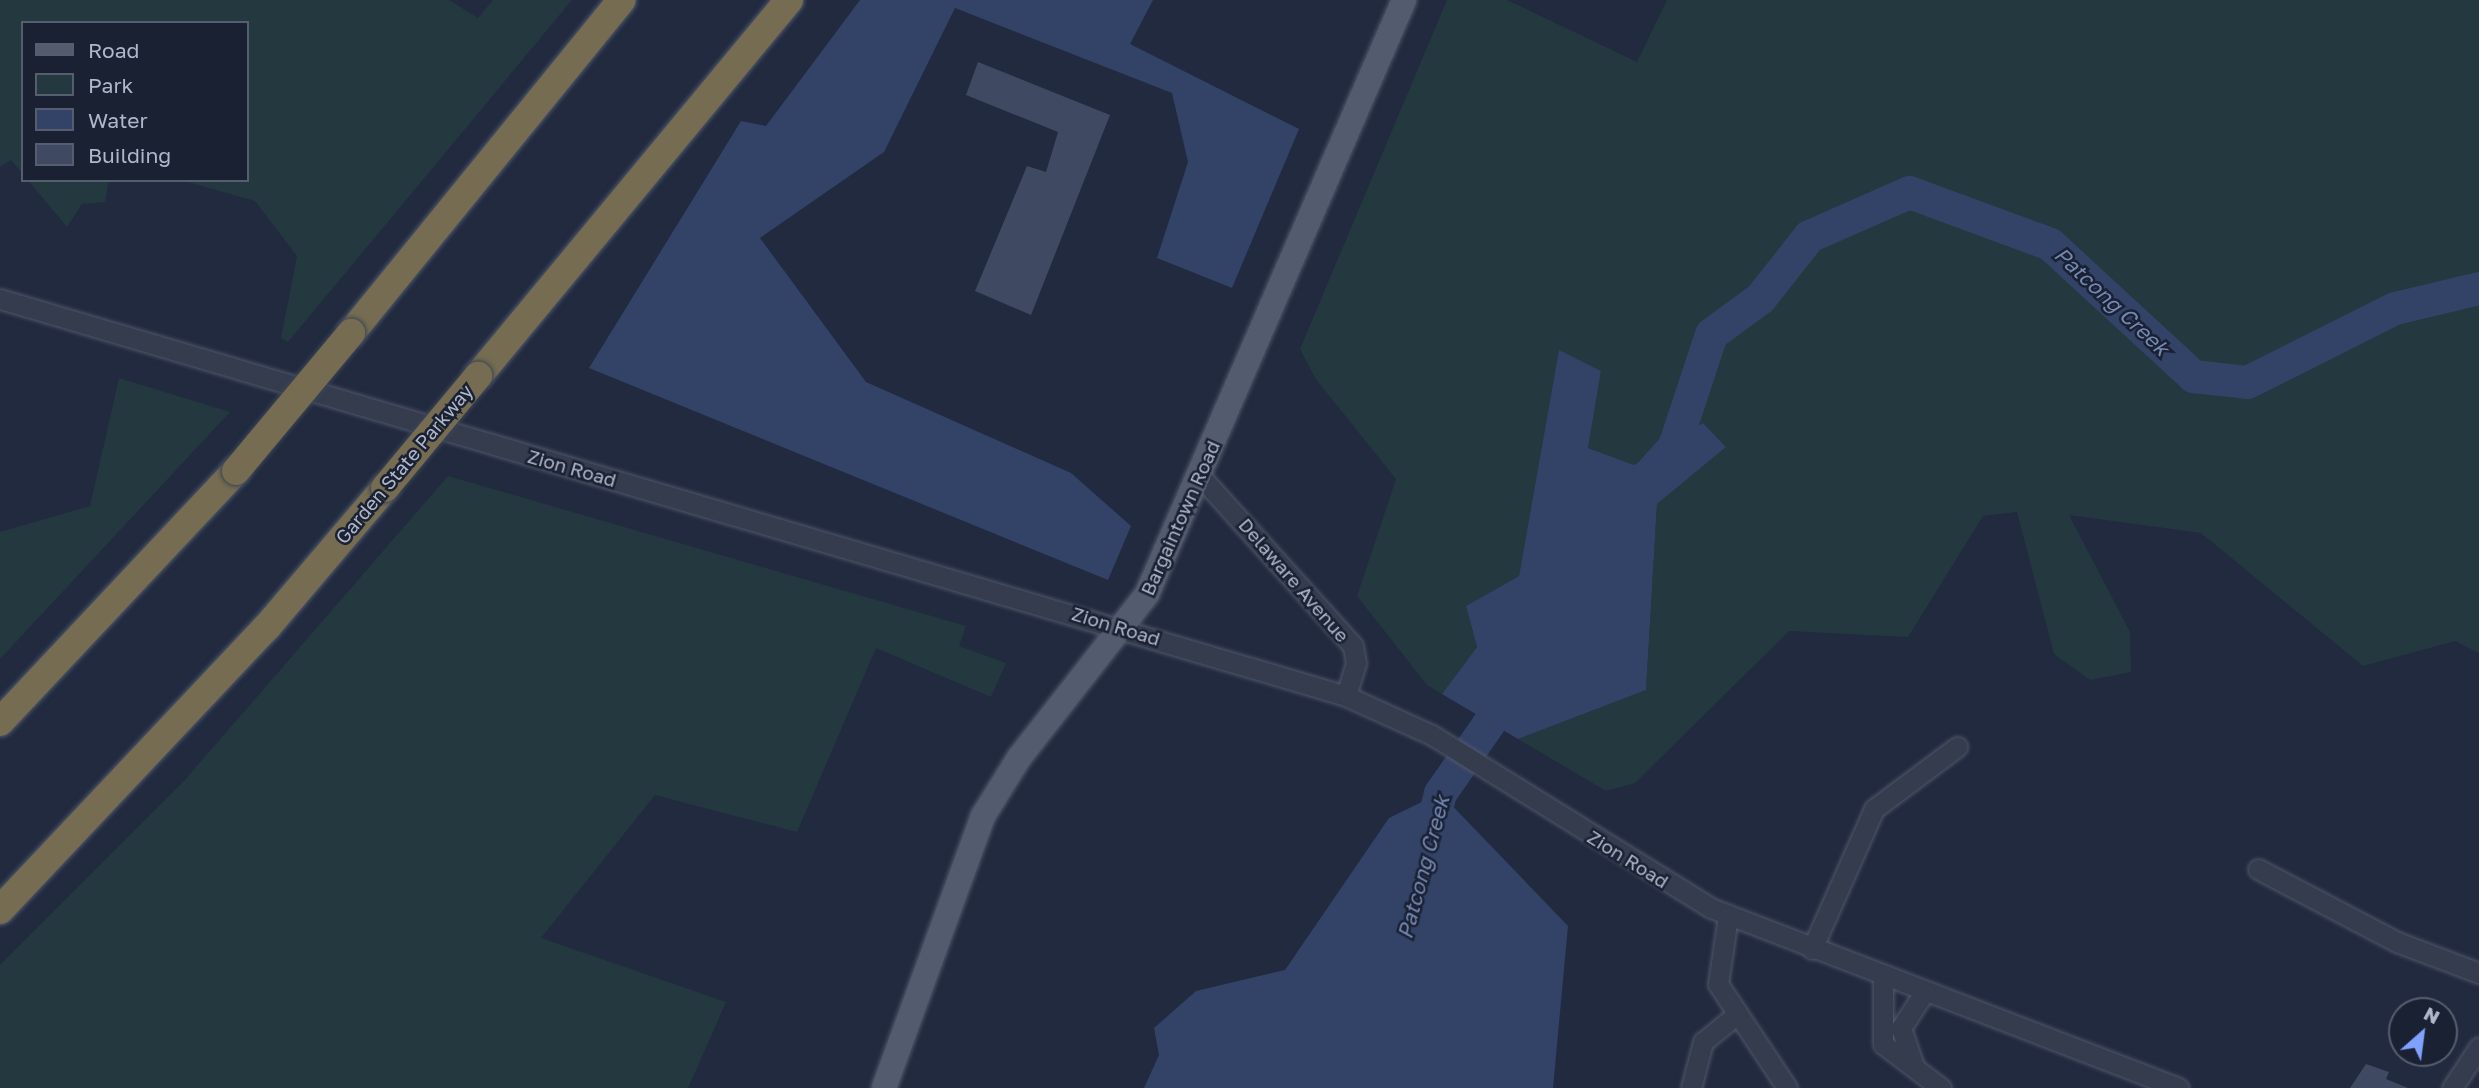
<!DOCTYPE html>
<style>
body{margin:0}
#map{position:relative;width:2479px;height:1088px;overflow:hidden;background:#212a3f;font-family:"Golos Text",sans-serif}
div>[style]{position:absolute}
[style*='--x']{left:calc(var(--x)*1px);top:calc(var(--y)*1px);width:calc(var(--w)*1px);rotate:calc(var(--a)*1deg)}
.green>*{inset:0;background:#23393f}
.water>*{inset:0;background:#334267}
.river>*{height:33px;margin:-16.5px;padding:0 16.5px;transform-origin:16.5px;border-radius:16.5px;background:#334267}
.building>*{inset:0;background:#3f4961}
.roads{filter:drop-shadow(0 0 2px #505769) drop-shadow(0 0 2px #505769)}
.minor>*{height:19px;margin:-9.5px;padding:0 9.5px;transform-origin:9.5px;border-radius:9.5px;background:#353c4e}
.major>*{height:24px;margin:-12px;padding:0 12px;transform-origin:12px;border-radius:12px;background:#535b6f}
.highway>*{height:28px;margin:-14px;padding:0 14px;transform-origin:14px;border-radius:14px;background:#756c51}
.bridges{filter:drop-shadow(0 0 2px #3d4456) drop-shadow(0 0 2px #3d4456)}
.highway-bridge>*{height:28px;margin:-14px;padding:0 14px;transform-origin:14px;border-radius:14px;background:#756c51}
span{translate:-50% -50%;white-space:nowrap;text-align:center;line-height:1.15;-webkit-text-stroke:5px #1a2133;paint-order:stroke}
.street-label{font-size:19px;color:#b1b7ca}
.water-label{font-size:21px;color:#7588b4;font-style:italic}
.legend{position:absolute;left:21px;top:21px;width:228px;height:161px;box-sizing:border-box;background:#1a2133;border:2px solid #565d6f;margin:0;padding:9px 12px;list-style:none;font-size:21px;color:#b1b7ca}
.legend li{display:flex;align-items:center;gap:14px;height:35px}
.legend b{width:35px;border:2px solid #565d6f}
.north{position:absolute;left:2388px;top:997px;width:70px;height:70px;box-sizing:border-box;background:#1a2133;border:2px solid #565d6f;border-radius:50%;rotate:28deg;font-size:19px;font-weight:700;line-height:28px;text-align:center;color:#b1b7ca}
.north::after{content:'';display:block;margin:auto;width:24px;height:32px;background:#80a1ff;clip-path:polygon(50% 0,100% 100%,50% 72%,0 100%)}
</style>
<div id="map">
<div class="green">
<i style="clip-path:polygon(0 0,449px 0,478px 18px,493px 0,572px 0,288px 342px,281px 338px,297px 256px,255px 201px,181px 180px,247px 180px,247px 23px,23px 23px,23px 174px,11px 160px,0 167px)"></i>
<i style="clip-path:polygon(1447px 0,1507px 0,1637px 62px,1667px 0,2479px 0,2479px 653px,2455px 641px,2363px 666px,2201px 533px,2069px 515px,2130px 632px,2131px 672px,2090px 680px,2054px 654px,2017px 512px,1983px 516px,1908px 637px,1789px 631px,1635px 783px,1606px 791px,1518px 739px,1646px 690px,1657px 504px,1726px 447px,1703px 423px,1634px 465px,1588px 448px,1601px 371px,1559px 351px,1519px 576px,1466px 606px,1477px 647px,1442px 694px,1427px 685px,1357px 596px,1396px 479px,1315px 378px,1300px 349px)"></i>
<i style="clip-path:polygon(28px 180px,109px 180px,105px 202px,82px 204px,67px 227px)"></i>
<i style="clip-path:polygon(119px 378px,230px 412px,0 659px,0 532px,90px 506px)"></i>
<i style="clip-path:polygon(448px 476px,966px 626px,959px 646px,1006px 663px,991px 697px,876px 648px,797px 832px,655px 795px,541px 938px,726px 1002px,688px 1088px,0 1088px,0 965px,184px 781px)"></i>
</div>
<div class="water">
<i style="clip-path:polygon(860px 0,1153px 0,1130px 44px,1299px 129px,1232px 288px,1157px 258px,1188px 162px,1172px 93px,955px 8px,884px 152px,760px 238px,866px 382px,1071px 473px,1131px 526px,1108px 580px,589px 368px,741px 121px,766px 126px)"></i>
<i style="clip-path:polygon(1559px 350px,1601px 371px,1588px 448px,1634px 465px,1703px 423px,1726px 447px,1657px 504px,1646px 690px,1518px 739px,1442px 694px,1477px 647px,1466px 606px,1519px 576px)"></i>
<i style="clip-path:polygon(1440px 793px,1568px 926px,1553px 1088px,1144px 1088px,1159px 1055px,1154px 1028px,1196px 991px,1285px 970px,1389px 818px)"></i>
</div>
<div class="river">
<i style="--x:1650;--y:473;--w:36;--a:-48"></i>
<i style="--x:1674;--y:446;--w:118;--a:-71.7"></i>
<i style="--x:1711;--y:334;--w:61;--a:-36.3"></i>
<i style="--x:1760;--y:298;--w:79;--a:-51.7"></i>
<i style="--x:1809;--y:236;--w:109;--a:-23.7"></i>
<i style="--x:1909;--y:192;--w:150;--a:20.2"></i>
<i style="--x:2050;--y:244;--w:195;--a:42.7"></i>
<i style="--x:2193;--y:376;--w:54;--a:6.3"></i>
<i style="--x:2247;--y:382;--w:165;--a:-26.6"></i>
<i style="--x:2395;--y:308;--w:86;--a:-13.4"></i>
<i style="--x:1429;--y:837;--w:45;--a:-76"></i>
<i style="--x:1440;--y:793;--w:100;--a:-55.2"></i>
<i style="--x:1497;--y:711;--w:32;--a:-24"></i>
</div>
<div class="building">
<i style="clip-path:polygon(978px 62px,1110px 115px,1031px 315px,975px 291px,1027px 166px,1046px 172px,1058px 132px,966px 95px)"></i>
<i style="clip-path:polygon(2366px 1064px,2389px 1072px,2386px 1079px,2408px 1088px,2350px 1088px)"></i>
</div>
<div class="roads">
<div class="minor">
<i style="--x:0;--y:299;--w:1403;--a:16.43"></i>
<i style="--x:1346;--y:696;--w:94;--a:24.4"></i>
<i style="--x:1432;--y:735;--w:328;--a:31.8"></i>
<i style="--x:1711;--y:908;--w:501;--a:21.04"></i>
<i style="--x:1200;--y:476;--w:229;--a:48"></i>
<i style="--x:1353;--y:646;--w:17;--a:80"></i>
<i style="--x:1356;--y:663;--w:34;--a:107"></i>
<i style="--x:2258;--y:869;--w:157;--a:27.7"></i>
<i style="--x:2397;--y:942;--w:88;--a:20.7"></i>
<i style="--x:1728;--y:916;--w:69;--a:98.4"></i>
<i style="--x:1718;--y:984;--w:125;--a:56.4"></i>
<i style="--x:1812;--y:949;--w:153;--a:-66.1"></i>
<i style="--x:1874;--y:809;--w:104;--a:-36.8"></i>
<i style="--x:1883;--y:975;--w:69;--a:90"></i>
<i style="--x:1883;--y:1044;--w:73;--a:37.2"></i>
<i style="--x:1914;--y:1066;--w:40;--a:-108.9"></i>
<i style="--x:1901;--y:1028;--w:44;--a:-57"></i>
<i style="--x:1691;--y:1088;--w:48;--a:-75.4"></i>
<i style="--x:1703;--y:1042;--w:43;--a:-39.3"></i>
<i style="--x:2452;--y:1088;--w:49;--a:-56.6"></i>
</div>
<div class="major">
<i style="--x:884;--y:1088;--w:289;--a:-70"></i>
<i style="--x:983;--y:816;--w:68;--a:-58.2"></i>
<i style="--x:1019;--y:758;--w:208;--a:-52"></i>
<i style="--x:1147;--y:594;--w:647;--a:-66.6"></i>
</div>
<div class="highway">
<i style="--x:351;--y:333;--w:429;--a:-50.9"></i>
<i style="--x:478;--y:376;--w:488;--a:-50.4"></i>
<i style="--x:0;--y:722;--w:345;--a:-46.8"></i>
<i style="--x:0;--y:910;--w:389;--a:-46.7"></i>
<i style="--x:267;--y:627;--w:182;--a:-49.7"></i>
</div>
</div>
<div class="bridges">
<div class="highway-bridge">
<i style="--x:236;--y:471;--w:180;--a:-50.2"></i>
<i style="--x:385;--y:488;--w:146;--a:-50.3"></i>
</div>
</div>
<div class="street-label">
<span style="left:404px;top:464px;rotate:-50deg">Garden State Parkway</span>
<span style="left:572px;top:468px;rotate:16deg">Zion Road</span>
<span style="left:1180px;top:518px;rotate:-66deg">Bargaintown Road</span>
<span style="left:1294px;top:580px;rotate:49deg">Delaware Avenue</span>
<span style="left:1116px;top:626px;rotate:17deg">Zion Road</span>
<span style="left:1628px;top:859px;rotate:32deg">Zion Road</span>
</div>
<div class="water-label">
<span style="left:2112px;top:301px;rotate:43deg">Patcong Creek</span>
<span style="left:1423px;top:867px;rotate:-75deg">Patcong Creek</span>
</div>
<ul class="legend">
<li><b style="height:9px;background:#535b6f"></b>Road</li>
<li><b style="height:19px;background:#23393f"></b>Park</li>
<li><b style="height:19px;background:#334267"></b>Water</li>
<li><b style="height:19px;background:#3f4961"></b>Building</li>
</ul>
<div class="north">N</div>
</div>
